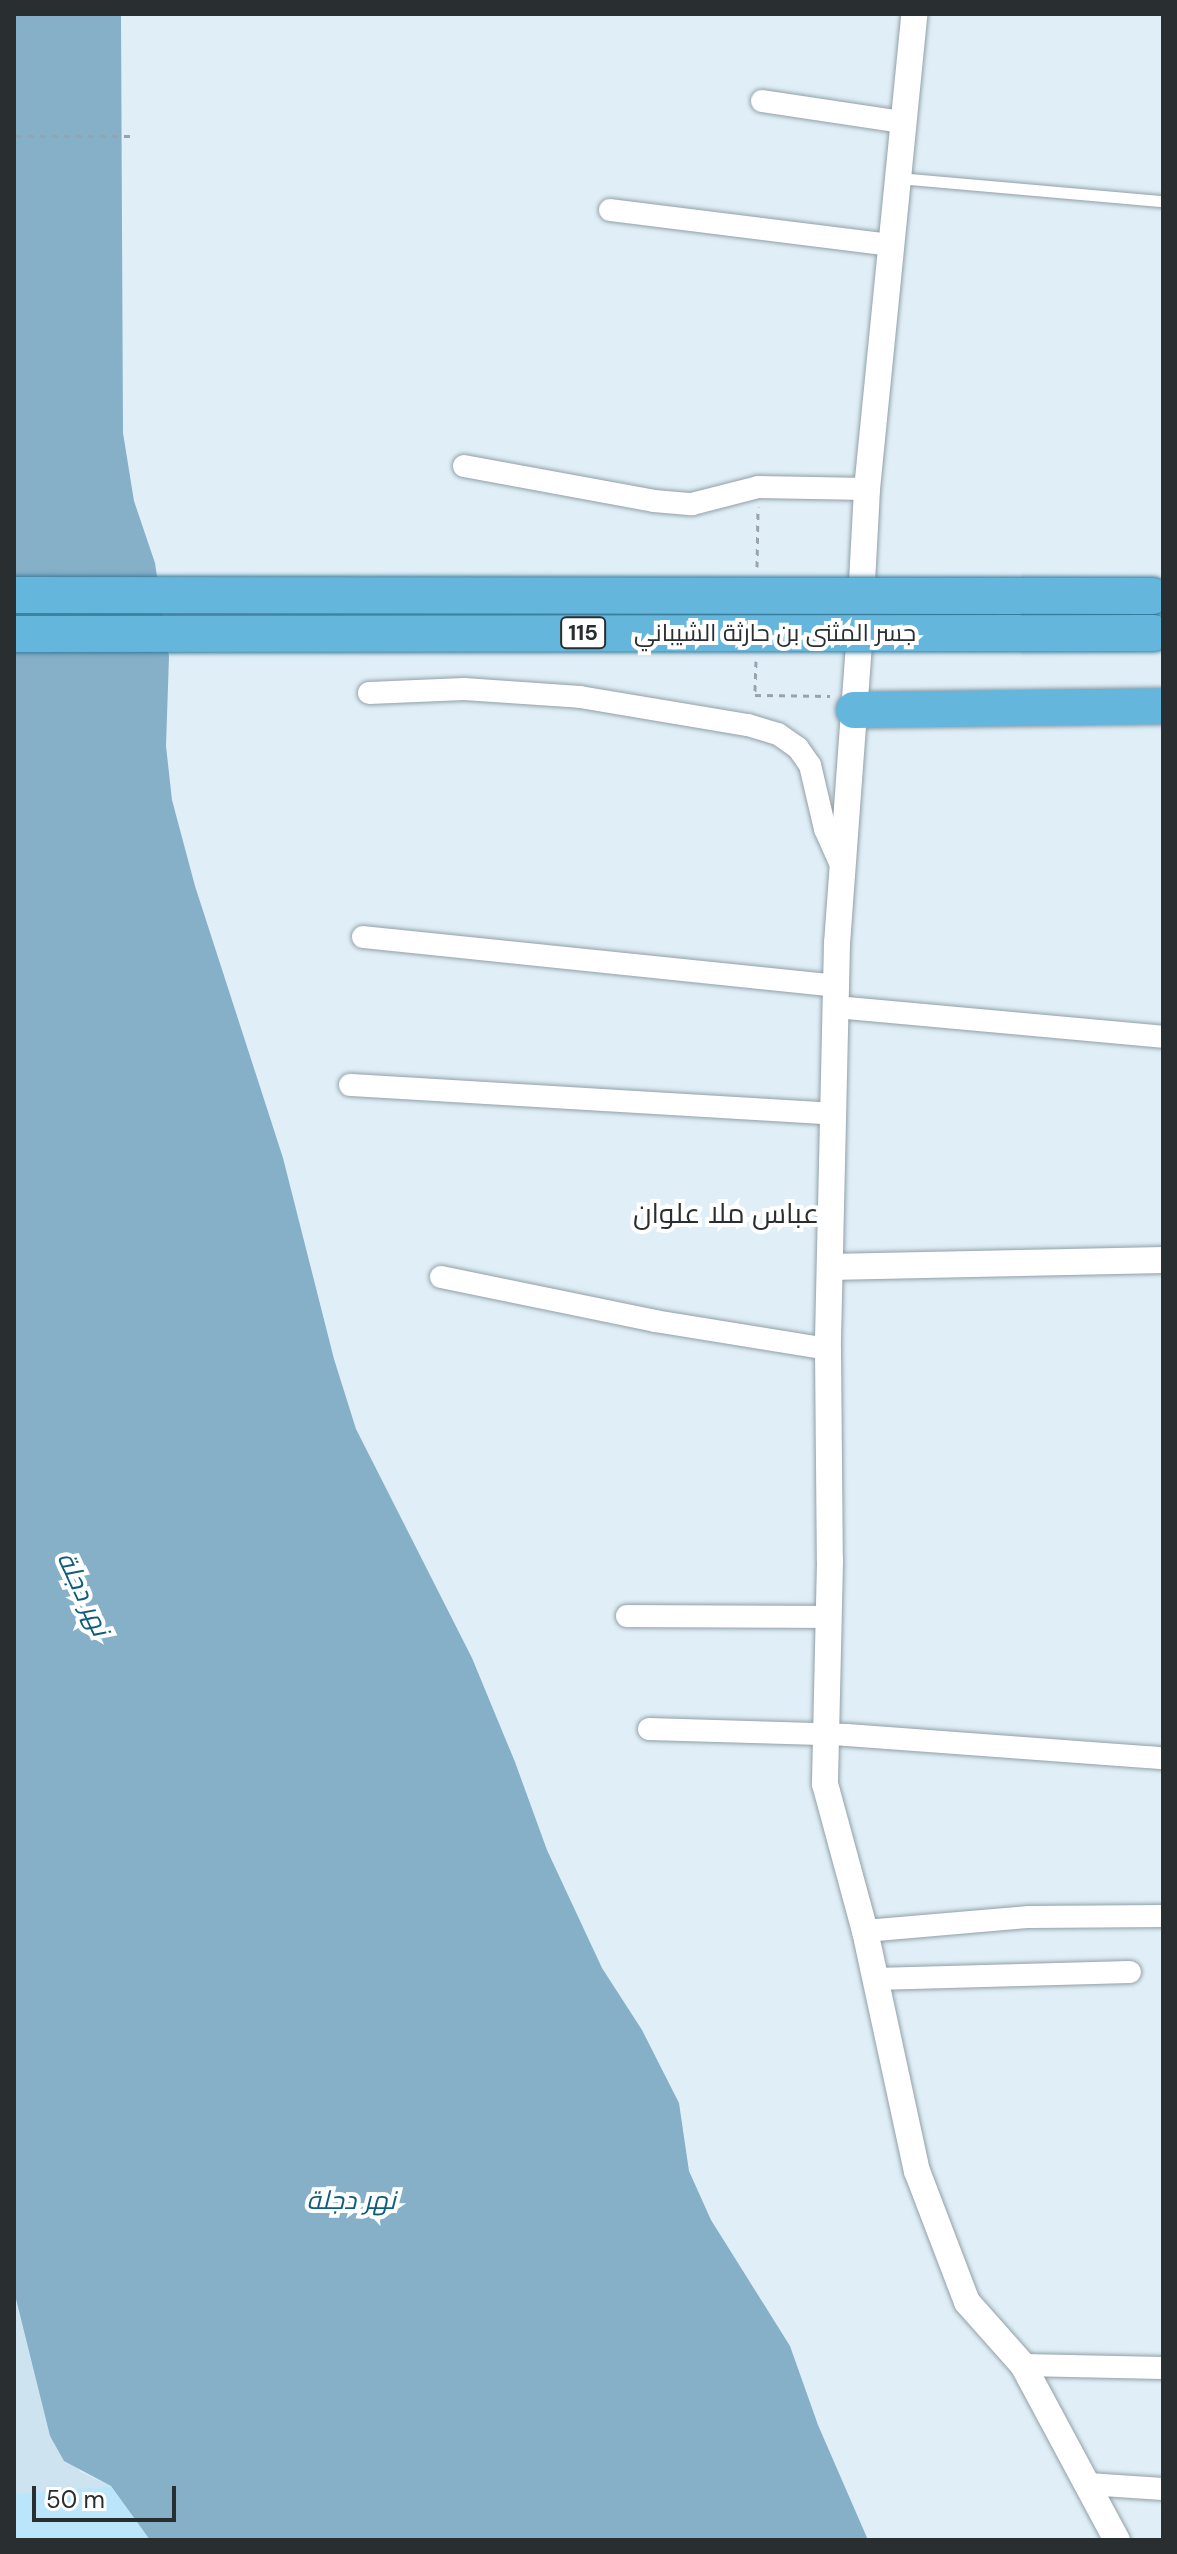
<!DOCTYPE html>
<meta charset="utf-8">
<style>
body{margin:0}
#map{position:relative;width:1177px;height:2554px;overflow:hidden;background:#e0eff7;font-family:"DM Sans",Cairo,sans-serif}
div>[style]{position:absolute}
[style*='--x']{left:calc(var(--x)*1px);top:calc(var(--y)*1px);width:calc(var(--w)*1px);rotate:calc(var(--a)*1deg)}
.built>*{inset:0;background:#cde3ef}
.green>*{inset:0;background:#bbe5fb}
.water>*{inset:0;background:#85b0c7}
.path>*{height:3px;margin-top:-1.5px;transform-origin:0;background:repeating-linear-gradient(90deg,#99a4aa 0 6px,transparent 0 12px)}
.roads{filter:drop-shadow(0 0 2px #929fa7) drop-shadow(0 0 2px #929fa7)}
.service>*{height:11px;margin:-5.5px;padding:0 5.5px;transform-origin:5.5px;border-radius:5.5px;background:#fff}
.minor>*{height:22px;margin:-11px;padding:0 11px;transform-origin:11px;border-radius:11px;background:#fff}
.tertiary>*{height:26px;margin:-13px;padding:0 13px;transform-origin:13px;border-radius:13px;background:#fff}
.trunk>*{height:36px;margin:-18px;padding:0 18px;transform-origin:18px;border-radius:18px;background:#64b6dc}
.bridges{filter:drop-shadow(0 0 2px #377b9a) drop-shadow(0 0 2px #377b9a)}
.trunk-bridge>*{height:36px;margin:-18px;padding:0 18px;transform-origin:18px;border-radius:18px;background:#64b6dc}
span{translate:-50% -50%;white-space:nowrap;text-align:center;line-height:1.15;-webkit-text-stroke:8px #fff;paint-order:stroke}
.shield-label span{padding:2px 6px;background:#fff;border:2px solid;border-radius:6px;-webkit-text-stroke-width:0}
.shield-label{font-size:22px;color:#292e31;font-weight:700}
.street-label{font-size:24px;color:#292e31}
.water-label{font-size:26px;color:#0e5d7d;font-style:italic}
.quarter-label{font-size:28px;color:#292e31}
.frame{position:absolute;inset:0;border:16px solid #292e31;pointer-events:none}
.scale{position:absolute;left:32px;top:2486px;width:144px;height:36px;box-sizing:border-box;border:4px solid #292e31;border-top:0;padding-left:10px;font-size:24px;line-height:28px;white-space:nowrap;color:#292e31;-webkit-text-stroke:6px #fff;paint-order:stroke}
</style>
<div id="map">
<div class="built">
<i style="clip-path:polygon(14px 2291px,50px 2436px,81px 2472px,111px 2486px,14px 2497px)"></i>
</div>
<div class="green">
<i style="clip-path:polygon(111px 2486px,150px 2540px,14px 2540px,14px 2494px)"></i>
</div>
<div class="water">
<i style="clip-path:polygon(14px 14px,121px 14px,123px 433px,134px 501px,155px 563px,169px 657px,166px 746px,172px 800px,195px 886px,283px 1158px,334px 1359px,356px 1429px,472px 1658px,515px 1762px,547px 1850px,602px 1968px,642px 2030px,679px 2103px,689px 2171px,711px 2220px,790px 2346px,818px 2425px,868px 2540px,150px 2540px,111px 2486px,64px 2461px,50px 2436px,14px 2291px)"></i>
</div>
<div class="path">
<i style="--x:16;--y:136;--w:114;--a:0"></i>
<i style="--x:757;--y:567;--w:60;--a:-89"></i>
<i style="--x:756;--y:661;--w:34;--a:92"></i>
<i style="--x:755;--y:695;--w:75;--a:0.8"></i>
</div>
<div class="roads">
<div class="service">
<i style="--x:898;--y:178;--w:266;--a:5"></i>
</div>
<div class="minor">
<i style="--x:762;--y:101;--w:143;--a:8.5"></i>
<i style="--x:610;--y:210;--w:283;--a:7.1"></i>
<i style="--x:464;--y:466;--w:193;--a:10.4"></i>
<i style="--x:654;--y:501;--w:38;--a:5"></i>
<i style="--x:692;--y:504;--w:68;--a:-14.4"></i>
<i style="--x:758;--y:487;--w:109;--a:1.1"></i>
<i style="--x:369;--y:693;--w:95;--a:-2.4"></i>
<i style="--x:464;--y:689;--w:116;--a:3.9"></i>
<i style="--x:580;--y:697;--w:170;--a:9.5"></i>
<i style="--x:748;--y:725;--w:31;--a:17"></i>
<i style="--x:778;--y:734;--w:24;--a:35"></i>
<i style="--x:798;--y:748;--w:21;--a:55"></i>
<i style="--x:810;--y:765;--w:66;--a:76.8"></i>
<i style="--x:825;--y:829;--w:37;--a:66"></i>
<i style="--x:363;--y:937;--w:476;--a:5.9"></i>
<i style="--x:836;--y:1007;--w:328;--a:5.2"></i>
<i style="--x:350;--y:1085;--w:484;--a:3.4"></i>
<i style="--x:441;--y:1277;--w:218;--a:11.6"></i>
<i style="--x:655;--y:1321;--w:175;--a:9.2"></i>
<i style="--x:627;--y:1616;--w:202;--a:0.3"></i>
<i style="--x:649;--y:1729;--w:198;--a:1.7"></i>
<i style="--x:847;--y:1735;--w:317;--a:4.2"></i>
<i style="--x:865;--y:1931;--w:165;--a:-4.9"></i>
<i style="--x:1029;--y:1917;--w:134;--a:-0.4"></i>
<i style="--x:875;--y:1979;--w:255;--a:-1.6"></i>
<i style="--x:1023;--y:2365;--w:140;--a:1.2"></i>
<i style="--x:1088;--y:2484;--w:75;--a:3.8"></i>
</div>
<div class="tertiary">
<i style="--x:862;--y:582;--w:93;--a:-86.9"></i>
<i style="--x:867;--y:489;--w:477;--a:-84.3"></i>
<i style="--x:859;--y:644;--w:300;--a:94.2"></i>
<i style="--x:837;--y:943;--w:406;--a:91.3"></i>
<i style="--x:828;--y:1349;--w:212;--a:89.5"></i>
<i style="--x:830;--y:1561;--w:223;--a:91.3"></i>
<i style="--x:825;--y:1784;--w:152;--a:74.8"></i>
<i style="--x:865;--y:1931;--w:246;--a:77.8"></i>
<i style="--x:917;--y:2171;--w:140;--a:69.1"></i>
<i style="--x:967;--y:2302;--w:84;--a:48.4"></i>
<i style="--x:1023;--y:2365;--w:199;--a:61.8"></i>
<i style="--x:830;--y:1267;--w:333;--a:-1.2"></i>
</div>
<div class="trunk">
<i style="--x:854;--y:710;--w:309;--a:-0.7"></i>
</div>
</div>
<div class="bridges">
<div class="trunk-bridge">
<i style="--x:14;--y:595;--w:1138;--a:0.05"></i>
<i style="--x:14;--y:634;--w:1139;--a:-0.05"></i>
</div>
</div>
<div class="shield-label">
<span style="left:583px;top:633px">115</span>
</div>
<div class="street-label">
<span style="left:775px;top:633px">جسر المثنى بن حارثة الشيباني</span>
</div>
<div class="water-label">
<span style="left:83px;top:1594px;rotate:65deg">نهر دجلة</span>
<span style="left:351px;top:2201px">نهر دجلة</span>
</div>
<div class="quarter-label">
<span style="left:726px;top:1214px">عباس ملا علوان</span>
</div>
<div class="frame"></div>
<div class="scale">50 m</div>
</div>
